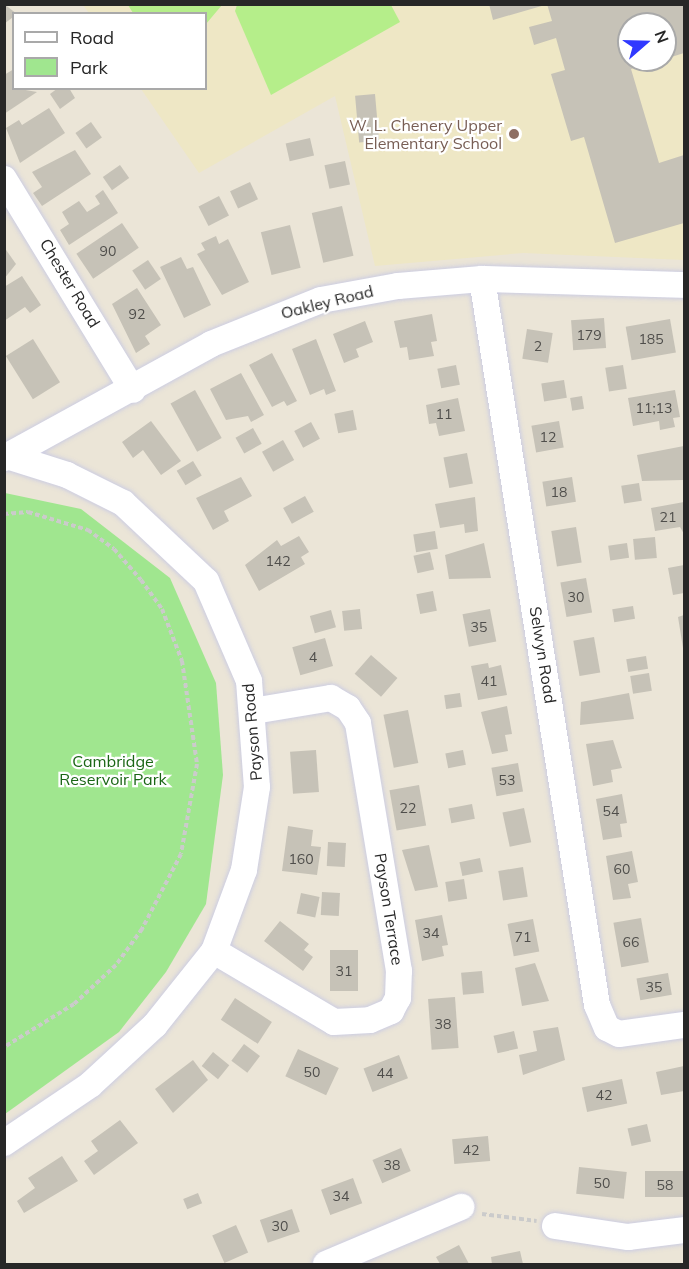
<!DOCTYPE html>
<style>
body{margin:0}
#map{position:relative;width:689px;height:1269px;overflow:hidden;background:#ebe5d7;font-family:Mulish,sans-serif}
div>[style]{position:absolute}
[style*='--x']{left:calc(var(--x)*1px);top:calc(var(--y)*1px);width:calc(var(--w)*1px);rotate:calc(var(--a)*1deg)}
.education>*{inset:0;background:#eee7c5}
.green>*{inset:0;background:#a0e68f}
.pitch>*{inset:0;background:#b5ee8a}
.building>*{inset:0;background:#c6c2b7;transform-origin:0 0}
.path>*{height:4px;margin-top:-2px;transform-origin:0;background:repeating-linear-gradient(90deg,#cbcbcb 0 4.5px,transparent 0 7.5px)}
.roads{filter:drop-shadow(0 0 2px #cccde2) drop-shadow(0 0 2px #cccde2)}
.minor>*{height:26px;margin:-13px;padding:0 13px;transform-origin:13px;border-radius:13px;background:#fff}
.dots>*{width:16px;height:16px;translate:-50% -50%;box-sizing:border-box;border:3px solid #fff;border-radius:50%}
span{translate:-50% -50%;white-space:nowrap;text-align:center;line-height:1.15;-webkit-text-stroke:4.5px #fff;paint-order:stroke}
.number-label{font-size:14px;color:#4f4e4b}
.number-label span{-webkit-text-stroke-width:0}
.education-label{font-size:16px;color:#785e54}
.right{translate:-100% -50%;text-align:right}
.street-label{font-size:16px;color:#272727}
.park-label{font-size:16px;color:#1a6615}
.frame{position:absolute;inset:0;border:6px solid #272727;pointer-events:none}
.legend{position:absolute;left:12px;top:12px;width:195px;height:78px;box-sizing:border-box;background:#fff;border:2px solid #a9a9a9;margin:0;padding:8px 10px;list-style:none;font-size:18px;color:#272727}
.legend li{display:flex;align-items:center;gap:12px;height:30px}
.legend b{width:30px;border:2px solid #a9a9a9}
.north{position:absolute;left:617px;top:12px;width:60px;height:60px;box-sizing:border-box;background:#fff;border:2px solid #a9a9a9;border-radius:50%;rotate:70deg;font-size:16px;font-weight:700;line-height:24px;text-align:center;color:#272727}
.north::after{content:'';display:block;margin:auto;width:21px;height:27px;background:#3039ff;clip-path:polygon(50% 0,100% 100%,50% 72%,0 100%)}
</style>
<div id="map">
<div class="education">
<i style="clip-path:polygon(evenodd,83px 5px,684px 5px,684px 260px,523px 253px,375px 266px,335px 96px,199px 173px,141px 89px,206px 88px,206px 14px,89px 13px,83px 5px,629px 24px,665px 24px,665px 60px,629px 60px,629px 24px)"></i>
</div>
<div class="green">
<i style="clip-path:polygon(5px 493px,81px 509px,170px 578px,216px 683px,223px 775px,206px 904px,166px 972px,119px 1032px,5px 1114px)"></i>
</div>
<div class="pitch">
<i style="clip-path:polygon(128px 5px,222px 5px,206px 24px,206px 14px,133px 13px)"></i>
<i style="clip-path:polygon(237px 5px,391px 5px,400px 22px,271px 95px,235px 11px)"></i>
</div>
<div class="building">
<i style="clip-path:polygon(4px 4px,17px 14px,4px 24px)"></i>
<i style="clip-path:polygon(489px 4px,545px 4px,545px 5px,493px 20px)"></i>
<i style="clip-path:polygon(547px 4px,684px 4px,684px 53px,665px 59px,665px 24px,629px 24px,629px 60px,659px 60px,631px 69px,659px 163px,684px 155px,684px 223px,615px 243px,584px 137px,571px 141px,551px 74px,565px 70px,556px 38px,534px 45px,529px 27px,552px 21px)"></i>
<i style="clip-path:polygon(14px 69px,14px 88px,37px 92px,4px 114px,4px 75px)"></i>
<i style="clip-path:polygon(58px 88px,69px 88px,75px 98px,60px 109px,50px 94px)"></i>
<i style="left:375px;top:94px;width:47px;height:20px;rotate:85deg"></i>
<i style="clip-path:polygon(49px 108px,65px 133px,20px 163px,6px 128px,19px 120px,22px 125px)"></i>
<i style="left:91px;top:122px;width:19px;height:19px;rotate:55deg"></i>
<i style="left:310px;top:138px;width:18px;height:25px;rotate:77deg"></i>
<i style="clip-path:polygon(75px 150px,91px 174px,42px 206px,33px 193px,42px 187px,32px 172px)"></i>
<i style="left:345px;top:161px;width:24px;height:21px;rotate:78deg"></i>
<i style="left:120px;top:165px;width:16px;height:21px;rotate:55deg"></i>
<i style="left:250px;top:182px;width:19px;height:22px;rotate:65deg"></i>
<i style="clip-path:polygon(103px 190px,118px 213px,69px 245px,60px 230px,69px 224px,62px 212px,79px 201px,87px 212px,100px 204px,95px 196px)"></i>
<i style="left:219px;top:196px;width:22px;height:23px;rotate:63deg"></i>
<i style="left:342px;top:206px;width:51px;height:31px;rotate:77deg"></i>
<i style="left:122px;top:223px;width:30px;height:55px;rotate:56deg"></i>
<i style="left:290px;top:225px;width:44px;height:30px;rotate:76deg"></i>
<i style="clip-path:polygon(216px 236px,219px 244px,228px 239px,249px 282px,222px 295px,197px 254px,205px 250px,201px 243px)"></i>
<i style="clip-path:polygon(4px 247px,16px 264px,4px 279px)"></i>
<i style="clip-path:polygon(181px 257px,187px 269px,193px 267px,211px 305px,184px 318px,160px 267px)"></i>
<i style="left:148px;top:260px;width:23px;height:19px;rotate:56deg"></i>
<i style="clip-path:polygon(22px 276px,41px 305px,30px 313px,25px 307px,4px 321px,4px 287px)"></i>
<i style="clip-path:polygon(137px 288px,161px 325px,145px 336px,150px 344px,136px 353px,112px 304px)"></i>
<i style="clip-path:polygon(432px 314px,437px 341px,431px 342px,434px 356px,409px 360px,407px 347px,400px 348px,394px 321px)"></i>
<i style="left:604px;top:318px;width:30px;height:33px;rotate:86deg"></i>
<i style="left:670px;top:319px;width:34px;height:45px;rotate:80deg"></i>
<i style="clip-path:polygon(365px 321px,373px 342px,356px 349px,359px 357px,344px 363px,333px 334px)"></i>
<i style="left:527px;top:329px;width:26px;height:30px;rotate:9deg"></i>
<i style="left:33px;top:339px;width:51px;height:32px;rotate:58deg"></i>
<i style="clip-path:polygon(316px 339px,336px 391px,326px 395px,324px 389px,310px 395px,292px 349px)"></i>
<i style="clip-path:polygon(272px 353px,297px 401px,287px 406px,284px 401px,272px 407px,249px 365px)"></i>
<i style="left:456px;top:365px;width:20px;height:19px;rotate:79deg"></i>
<i style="left:623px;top:365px;width:24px;height:18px;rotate:81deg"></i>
<i style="clip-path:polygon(241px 373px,264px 415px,251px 422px,248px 416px,226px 420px,210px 389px)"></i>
<i style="left:564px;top:380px;width:18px;height:23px;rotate:81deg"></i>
<i style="left:195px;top:390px;width:55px;height:28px;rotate:61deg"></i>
<i style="clip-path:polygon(675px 390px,680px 417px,673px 418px,675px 427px,660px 430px,659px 421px,633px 426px,628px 398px)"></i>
<i style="left:582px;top:396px;width:13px;height:12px;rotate:81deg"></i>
<i style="clip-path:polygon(458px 398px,465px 431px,439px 436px,436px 423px,429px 424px,426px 405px)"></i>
<i style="left:353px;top:410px;width:20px;height:19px;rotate:79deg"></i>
<i style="clip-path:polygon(151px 421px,181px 461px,161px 475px,143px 450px,133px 458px,122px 442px)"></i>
<i style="left:559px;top:421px;width:27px;height:28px;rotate:80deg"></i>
<i style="left:311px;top:422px;width:19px;height:19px;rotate:62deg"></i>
<i style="left:253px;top:428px;width:18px;height:20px;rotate:61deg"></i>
<i style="left:283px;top:440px;width:23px;height:24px;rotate:61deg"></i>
<i style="clip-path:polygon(684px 446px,683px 480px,642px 481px,637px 455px)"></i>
<i style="left:467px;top:453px;width:31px;height:24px;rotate:79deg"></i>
<i style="left:193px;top:461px;width:17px;height:19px;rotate:59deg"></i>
<i style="clip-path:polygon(241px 477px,252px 496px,224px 511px,229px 521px,213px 530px,196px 498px)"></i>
<i style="left:572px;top:477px;width:25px;height:30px;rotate:81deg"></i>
<i style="left:639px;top:483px;width:18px;height:18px;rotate:81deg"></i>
<i style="left:305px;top:496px;width:18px;height:25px;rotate:61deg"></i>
<i style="clip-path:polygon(475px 497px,478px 531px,465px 533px,464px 524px,440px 528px,435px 504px)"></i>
<i style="clip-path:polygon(684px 502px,684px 534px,680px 527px,655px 531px,651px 508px)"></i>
<i style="left:576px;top:527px;width:36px;height:25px;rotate:81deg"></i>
<i style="left:435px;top:531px;width:18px;height:22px;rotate:81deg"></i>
<i style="clip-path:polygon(299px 536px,309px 552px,301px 557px,305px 564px,259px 591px,245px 565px,277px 540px,281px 546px)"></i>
<i style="left:655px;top:537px;width:21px;height:22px;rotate:85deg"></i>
<i style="clip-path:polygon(484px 543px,491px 578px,449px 579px,445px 555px)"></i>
<i style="left:627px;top:543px;width:15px;height:19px;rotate:82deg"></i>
<i style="left:430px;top:552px;width:18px;height:17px;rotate:77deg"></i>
<i style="clip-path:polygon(684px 565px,684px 593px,673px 595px,668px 568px)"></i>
<i style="left:586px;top:578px;width:35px;height:26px;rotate:80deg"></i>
<i style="left:433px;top:591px;width:20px;height:17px;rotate:79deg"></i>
<i style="left:633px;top:606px;width:13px;height:21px;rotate:81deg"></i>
<i style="left:360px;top:609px;width:20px;height:18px;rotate:84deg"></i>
<i style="left:490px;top:609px;width:33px;height:28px;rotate:79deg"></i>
<i style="left:331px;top:610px;width:18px;height:22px;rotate:74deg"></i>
<i style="clip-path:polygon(684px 615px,684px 648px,683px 648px,678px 617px)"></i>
<i style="left:594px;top:637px;width:36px;height:21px;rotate:80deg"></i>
<i style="left:325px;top:638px;width:29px;height:34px;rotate:74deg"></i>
<i style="left:371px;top:655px;width:35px;height:25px;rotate:41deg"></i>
<i style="left:646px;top:656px;width:13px;height:20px;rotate:81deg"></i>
<i style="clip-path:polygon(488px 663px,489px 668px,501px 665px,507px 695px,478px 700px,471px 666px)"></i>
<i style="left:649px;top:673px;width:18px;height:19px;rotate:81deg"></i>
<i style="left:460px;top:693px;width:14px;height:16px;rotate:82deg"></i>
<i style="clip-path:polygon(629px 693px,634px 719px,580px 725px,581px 702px)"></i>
<i style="clip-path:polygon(507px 706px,512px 734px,505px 735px,508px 751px,492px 754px,481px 712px)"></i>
<i style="left:408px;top:710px;width:54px;height:25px;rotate:79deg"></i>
<i style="clip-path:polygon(613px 740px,622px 768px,611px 770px,613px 782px,593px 786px,586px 744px)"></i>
<i style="left:316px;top:750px;width:42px;height:26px;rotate:86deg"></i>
<i style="left:463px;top:750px;width:15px;height:18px;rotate:79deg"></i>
<i style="left:518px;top:763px;width:29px;height:27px;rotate:80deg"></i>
<i style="left:419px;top:785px;width:41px;height:30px;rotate:80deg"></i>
<i style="clip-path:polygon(622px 794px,627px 823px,620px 824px,622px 837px,603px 840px,596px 799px)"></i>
<i style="left:472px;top:804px;width:15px;height:24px;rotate:79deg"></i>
<i style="left:524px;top:808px;width:35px;height:22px;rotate:78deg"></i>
<i style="clip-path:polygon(288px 826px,313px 830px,311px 846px,321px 847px,317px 875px,282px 871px)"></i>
<i style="left:328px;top:842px;width:18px;height:24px;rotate:3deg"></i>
<i style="clip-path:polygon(429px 845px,438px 887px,415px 891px,402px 850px)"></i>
<i style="clip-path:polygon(632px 851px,638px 882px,628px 884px,631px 898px,613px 900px,606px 856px)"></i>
<i style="left:480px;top:858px;width:14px;height:21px;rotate:78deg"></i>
<i style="left:523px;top:867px;width:30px;height:25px;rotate:81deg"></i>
<i style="left:464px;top:879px;width:20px;height:19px;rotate:81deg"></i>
<i style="left:322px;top:892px;width:18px;height:23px;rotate:3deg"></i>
<i style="left:301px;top:893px;width:19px;height:21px;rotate:12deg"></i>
<i style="clip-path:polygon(442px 915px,448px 945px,442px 946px,444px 956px,422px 961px,415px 920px)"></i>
<i style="left:641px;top:918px;width:45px;height:28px;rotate:80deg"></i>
<i style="left:533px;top:919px;width:33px;height:26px;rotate:79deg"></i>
<i style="clip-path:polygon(280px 921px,309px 944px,304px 950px,313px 957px,303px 971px,264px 941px)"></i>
<i style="left:330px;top:950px;width:28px;height:41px"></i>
<i style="clip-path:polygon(535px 963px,549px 1001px,522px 1006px,515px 968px)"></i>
<i style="left:482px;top:971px;width:22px;height:21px;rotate:85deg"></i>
<i style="left:668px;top:973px;width:22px;height:32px;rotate:80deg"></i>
<i style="left:455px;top:997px;width:51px;height:27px;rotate:86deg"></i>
<i style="left:235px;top:998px;width:44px;height:26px;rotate:33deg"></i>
<i style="clip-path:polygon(558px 1027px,565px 1060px,523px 1075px,519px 1055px,537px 1051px,533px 1031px)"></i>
<i style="left:514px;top:1031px;width:18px;height:21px;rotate:77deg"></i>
<i style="left:244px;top:1044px;width:20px;height:21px;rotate:37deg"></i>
<i style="left:298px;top:1049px;width:45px;height:30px;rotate:25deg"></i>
<i style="left:213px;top:1052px;width:21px;height:18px;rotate:39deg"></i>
<i style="left:399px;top:1055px;width:25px;height:38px;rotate:69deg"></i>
<i style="clip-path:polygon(193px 1060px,208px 1080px,173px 1113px,155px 1089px)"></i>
<i style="clip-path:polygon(684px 1066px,684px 1091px,661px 1095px,656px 1072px)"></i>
<i style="left:622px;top:1079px;width:25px;height:41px;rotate:78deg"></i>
<i style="clip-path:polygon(120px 1120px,138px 1143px,94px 1175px,84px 1161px,98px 1151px,91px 1141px)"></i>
<i style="left:647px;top:1124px;width:18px;height:20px;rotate:77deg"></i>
<i style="left:488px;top:1136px;width:25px;height:36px;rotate:85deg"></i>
<i style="left:401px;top:1148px;width:25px;height:31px;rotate:67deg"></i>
<i style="clip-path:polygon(62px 1156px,78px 1181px,24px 1213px,17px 1201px,35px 1188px,28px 1178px)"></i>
<i style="left:579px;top:1167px;width:48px;height:27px;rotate:6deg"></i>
<i style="left:684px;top:1171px;width:26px;height:39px;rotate:90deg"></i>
<i style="left:353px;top:1178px;width:27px;height:34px;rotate:70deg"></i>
<i style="left:198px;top:1193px;width:11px;height:16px;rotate:68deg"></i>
<i style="left:292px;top:1209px;width:24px;height:34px;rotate:71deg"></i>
<i style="left:236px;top:1225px;width:30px;height:26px;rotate:66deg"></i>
<i style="clip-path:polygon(459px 1245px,469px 1264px,440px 1264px,436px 1257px)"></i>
<i style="clip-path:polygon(520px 1251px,523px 1264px,492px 1264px,491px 1257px)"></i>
</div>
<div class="path">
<i style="--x:4;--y:514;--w:24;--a:-5"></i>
<i style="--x:28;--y:512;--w:63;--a:16.7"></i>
<i style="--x:88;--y:530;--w:32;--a:36"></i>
<i style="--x:114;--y:549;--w:41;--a:48.9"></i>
<i style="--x:141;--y:580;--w:36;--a:54"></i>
<i style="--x:162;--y:609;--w:56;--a:69"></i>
<i style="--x:182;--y:661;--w:104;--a:81.7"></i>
<i style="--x:197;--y:764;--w:91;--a:100.1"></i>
<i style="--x:181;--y:854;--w:85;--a:117.5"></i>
<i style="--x:142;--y:929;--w:44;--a:125.8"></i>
<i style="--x:116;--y:965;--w:57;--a:137.1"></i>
<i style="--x:74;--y:1004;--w:82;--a:148.4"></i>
<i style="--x:482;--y:1214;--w:55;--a:7.3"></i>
</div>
<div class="roads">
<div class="minor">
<i style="--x:4;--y:179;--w:247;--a:58.6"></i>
<i style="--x:482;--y:279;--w:735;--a:81"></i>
<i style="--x:597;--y:1005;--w:25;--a:67"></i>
<i style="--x:607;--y:1028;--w:13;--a:27"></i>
<i style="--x:619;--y:1034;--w:66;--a:-7.9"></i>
<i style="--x:4;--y:455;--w:66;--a:17.6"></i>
<i style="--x:67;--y:475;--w:63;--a:26.6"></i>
<i style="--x:123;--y:503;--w:114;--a:43.2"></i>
<i style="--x:206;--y:581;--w:109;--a:66.7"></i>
<i style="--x:249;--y:681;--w:106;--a:85.7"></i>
<i style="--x:257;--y:787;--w:84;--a:98.9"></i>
<i style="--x:244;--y:870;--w:86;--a:110.3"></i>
<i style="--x:214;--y:951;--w:95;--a:128.6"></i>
<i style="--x:155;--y:1025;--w:88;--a:137.3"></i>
<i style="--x:90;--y:1085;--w:104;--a:146"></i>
<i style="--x:4;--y:458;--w:236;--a:-28.8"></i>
<i style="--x:211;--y:344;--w:118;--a:-21.8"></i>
<i style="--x:321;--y:300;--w:78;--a:-10.3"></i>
<i style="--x:398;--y:286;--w:84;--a:-4.8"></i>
<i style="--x:482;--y:279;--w:202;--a:1.7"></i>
<i style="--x:214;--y:951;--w:139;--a:30.6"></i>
<i style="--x:334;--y:1022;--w:36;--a:-3"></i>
<i style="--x:370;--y:1020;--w:23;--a:-23"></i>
<i style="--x:391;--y:1011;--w:15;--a:-62"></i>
<i style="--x:398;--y:998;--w:27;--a:-88"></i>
<i style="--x:399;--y:971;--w:251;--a:-99.4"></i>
<i style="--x:358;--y:723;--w:18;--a:-124"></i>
<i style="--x:348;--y:708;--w:20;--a:-150"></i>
<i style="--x:331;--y:698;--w:79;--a:170.5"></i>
<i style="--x:555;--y:1226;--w:74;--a:8.6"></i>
<i style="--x:628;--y:1237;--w:56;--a:-7.1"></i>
<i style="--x:326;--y:1264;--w:147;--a:-22.9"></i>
</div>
</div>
<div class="dots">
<i style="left:514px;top:134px;background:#8d6e63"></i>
</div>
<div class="number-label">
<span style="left:108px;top:251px">90</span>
<span style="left:137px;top:314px">92</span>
<span style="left:589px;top:335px">179</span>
<span style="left:651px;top:339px">185</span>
<span style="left:538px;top:346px">2</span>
<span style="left:654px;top:408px">11;13</span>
<span style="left:444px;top:414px">11</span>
<span style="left:548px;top:437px">12</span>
<span style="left:559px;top:492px">18</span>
<span style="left:668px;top:517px">21</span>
<span style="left:278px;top:561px">142</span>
<span style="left:576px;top:597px">30</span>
<span style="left:479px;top:627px">35</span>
<span style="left:313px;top:657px">4</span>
<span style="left:489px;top:681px">41</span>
<span style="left:507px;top:780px">53</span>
<span style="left:408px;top:808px">22</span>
<span style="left:611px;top:811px">54</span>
<span style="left:301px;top:859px">160</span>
<span style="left:622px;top:869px">60</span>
<span style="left:431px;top:933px">34</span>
<span style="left:523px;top:937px">71</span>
<span style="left:631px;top:942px">66</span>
<span style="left:344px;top:971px">31</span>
<span style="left:654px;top:987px">35</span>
<span style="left:443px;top:1024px">38</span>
<span style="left:312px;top:1072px">50</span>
<span style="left:385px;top:1073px">44</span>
<span style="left:604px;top:1095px">42</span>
<span style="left:471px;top:1150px">42</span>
<span style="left:392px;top:1165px">38</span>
<span style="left:602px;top:1183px">50</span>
<span style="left:665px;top:1185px">58</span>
<span style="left:341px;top:1196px">34</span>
<span style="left:280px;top:1226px">30</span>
</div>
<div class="education-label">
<span class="right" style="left:502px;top:134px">W. L. Chenery Upper<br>Elementary School</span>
</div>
<div class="street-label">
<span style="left:70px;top:283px;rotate:59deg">Chester Road</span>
<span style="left:327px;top:302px;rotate:-14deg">Oakley Road</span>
<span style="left:543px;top:655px;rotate:81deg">Selwyn Road</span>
<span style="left:252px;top:732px;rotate:-95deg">Payson Road</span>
<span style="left:389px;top:909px;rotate:81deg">Payson Terrace</span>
</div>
<div class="park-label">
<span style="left:113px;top:770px">Cambridge<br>Reservoir Park</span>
</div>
<div class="frame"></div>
<ul class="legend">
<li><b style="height:8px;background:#fff"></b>Road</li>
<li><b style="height:16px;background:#a0e68f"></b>Park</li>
</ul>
<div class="north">N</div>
</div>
